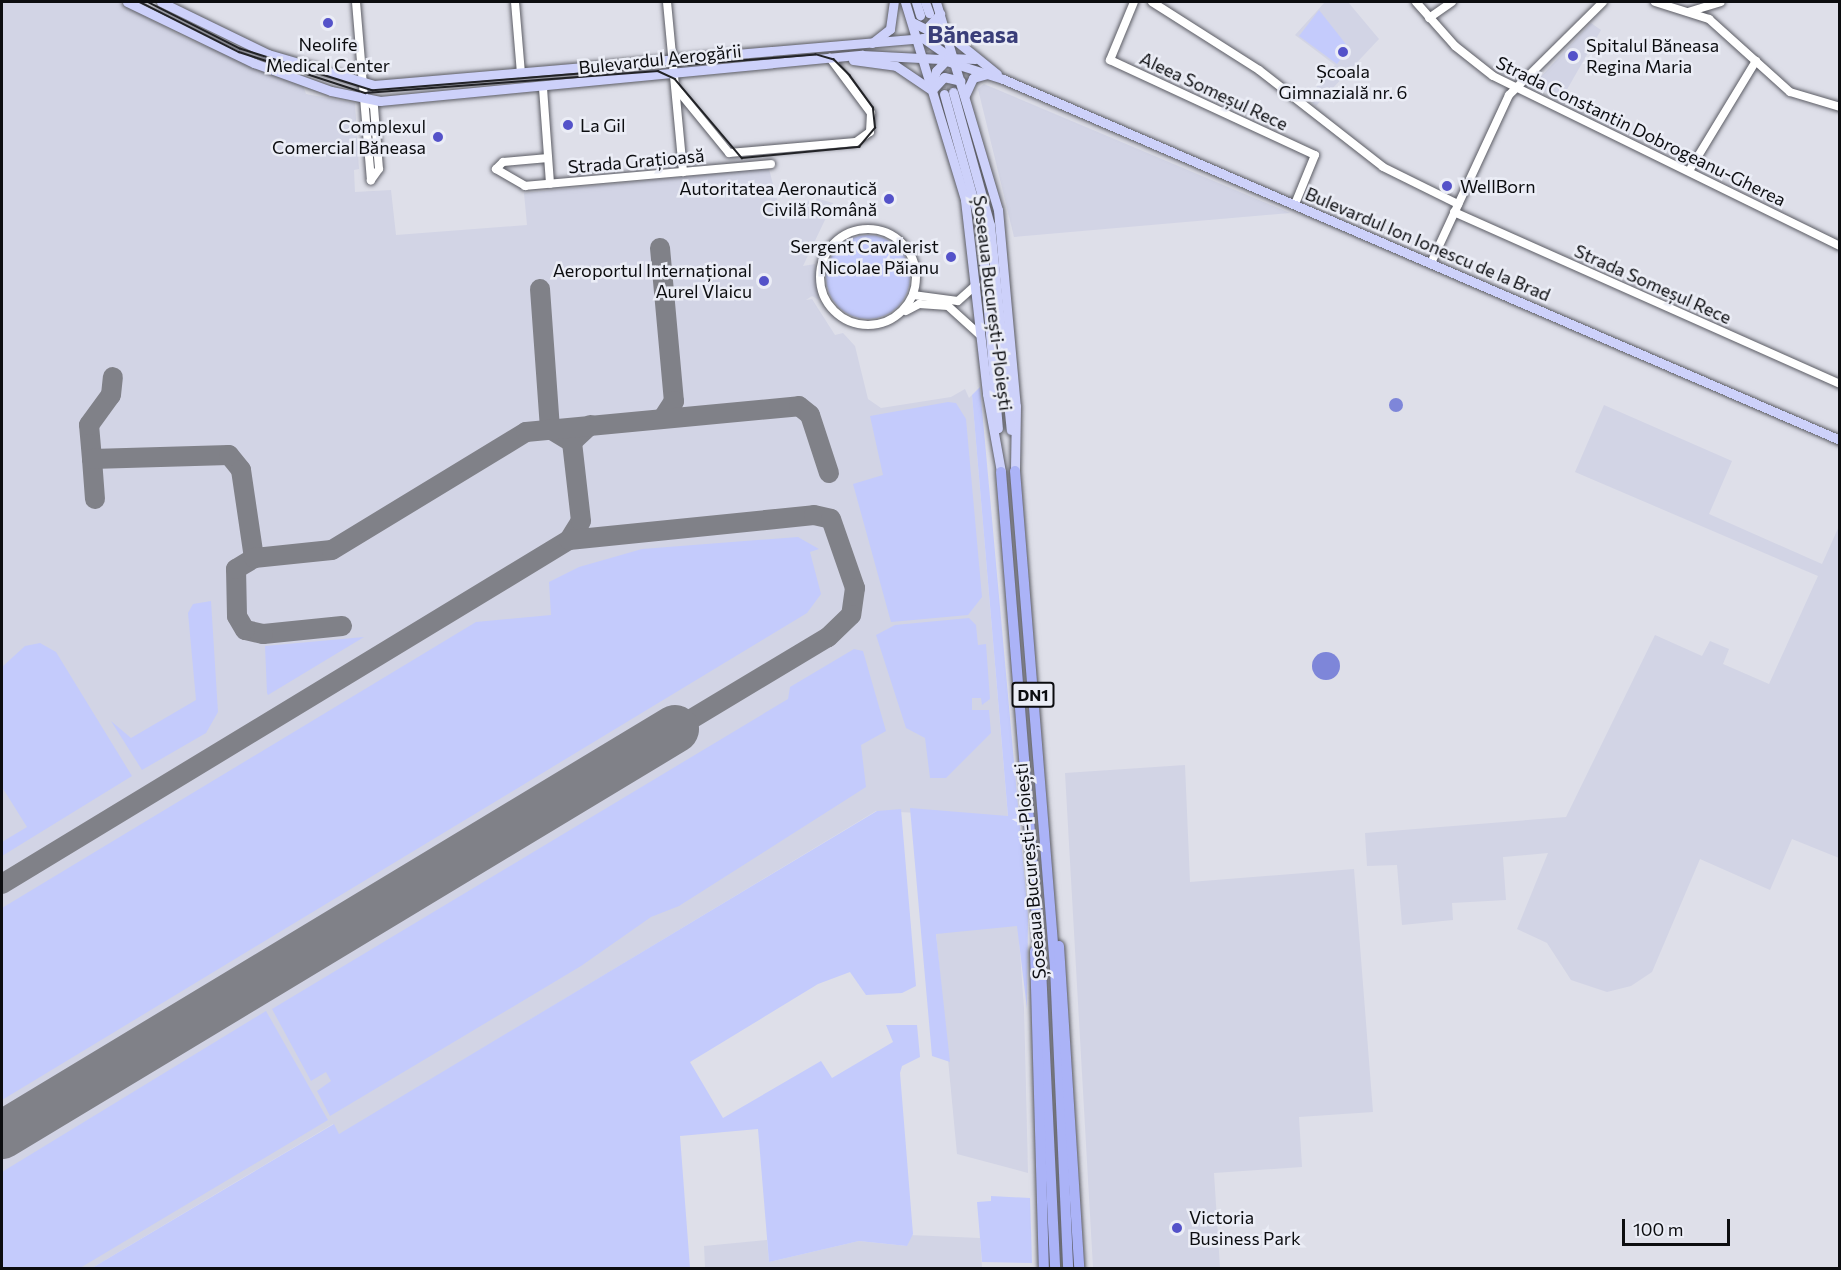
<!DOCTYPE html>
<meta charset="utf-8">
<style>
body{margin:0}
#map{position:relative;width:1841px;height:1270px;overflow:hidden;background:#dedfe9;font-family:Commissioner,sans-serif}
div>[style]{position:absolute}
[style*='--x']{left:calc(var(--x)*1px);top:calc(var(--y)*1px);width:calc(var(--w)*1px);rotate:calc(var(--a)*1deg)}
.built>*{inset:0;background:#d2d4e5}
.green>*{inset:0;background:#c4cbfc}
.round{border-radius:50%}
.water>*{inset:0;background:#7e86d9}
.taxiway>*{height:20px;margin:-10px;padding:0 10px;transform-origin:10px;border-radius:10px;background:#808188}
.runway>*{height:48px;margin:-24px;padding:0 24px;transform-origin:24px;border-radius:24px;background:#808188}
.major-tunnel>*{height:9px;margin-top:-4.5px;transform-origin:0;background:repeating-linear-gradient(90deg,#bec0c8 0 9px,transparent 0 13.5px)}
.roads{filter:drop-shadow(0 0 2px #5b5c64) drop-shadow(0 0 2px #5b5c64)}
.minor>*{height:8px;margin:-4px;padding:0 4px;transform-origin:4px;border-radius:4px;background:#fff}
.minor>.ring{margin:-4px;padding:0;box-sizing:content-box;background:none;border:8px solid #fff;border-radius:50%}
.major>*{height:9px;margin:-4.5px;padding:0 4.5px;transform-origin:4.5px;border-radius:4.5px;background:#cdd1fa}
.highway>*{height:10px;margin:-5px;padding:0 5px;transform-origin:5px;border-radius:5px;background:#abb3f7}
.tram>*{height:1.5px;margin:-0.75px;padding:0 0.75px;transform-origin:0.75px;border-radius:0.75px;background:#222327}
.dots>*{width:16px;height:16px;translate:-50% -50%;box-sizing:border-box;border:3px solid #ebedf6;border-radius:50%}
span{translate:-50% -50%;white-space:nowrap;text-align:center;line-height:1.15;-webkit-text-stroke:5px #ebedf6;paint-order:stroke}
.shield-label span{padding:2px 4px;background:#ebedf6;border:2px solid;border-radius:4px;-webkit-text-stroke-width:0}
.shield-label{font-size:16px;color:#0c0d10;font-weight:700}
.poi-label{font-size:18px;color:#0c0d10}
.left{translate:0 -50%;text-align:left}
.right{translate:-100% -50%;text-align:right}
.street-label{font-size:18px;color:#0c0d10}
.district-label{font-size:24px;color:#3a3e79;font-weight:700}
.frame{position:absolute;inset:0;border:3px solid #0c0d10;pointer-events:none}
.scale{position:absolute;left:1622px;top:1219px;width:108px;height:27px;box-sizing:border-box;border:3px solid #0c0d10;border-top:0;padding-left:8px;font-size:18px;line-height:21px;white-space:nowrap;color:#0c0d10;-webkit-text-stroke:4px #ebedf6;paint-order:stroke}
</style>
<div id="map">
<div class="built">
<i style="clip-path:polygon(2px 2px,118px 2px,185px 38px,303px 85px,306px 94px,355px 103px,359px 169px,354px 170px,355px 192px,391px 190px,396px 235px,527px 225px,524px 193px,760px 169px,769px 169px,779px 207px,819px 199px,833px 203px,803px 266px,815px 264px,819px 300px,812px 296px,806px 300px,812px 299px,835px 335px,843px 333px,855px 346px,868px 399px,881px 408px,951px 397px,965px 389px,969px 398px,972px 395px,1008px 817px,876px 811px,339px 1135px,333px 1124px,92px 1268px,2px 1268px)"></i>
<i style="clip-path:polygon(1325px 2px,1348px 2px,1379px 39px,1316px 106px,1307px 98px,1335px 65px,1295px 35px)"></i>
<i style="clip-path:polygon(1591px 23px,1601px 30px,1561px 100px,1533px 85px)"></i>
<i style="clip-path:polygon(984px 84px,1290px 213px,1014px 237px,978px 89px)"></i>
<i style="clip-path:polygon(1604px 405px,1732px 461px,1709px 514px,1822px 564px,1840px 524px,1839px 858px,1792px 839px,1770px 890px,1700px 859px,1652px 972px,1631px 986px,1607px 992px,1571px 980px,1547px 943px,1517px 929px,1548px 853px,1503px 857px,1506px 900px,1452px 903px,1453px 920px,1402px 925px,1397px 865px,1367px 866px,1365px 833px,1566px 817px,1655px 635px,1702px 656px,1710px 641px,1729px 649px,1723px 664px,1769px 684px,1818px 576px,1575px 472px)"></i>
<i style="clip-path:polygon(1185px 765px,1190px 882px,1354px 869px,1373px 1112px,1299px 1117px,1302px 1167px,1214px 1173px,1220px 1268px,1093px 1268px,1065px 773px)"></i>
<i style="clip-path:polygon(1018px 925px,1024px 1009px,1028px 1173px,957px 1154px,936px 933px)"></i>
<i style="clip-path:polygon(909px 1235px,980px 1238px,982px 1267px,1029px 1268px,705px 1268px,704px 1246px,767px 1240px,769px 1262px,859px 1241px,907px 1246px)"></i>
</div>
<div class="green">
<i style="clip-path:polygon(1319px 10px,1349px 48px,1337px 64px,1299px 36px)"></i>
<i class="round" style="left:826px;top:235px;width:84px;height:84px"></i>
<i style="clip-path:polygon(980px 387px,1028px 916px,1027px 1009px,1017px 926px,936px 934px,950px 1062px,932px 1056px,910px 808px,1008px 816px,972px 395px)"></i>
<i style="clip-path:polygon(948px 402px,956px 403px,966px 419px,982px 597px,968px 615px,891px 622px,853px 484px,883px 475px,870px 416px)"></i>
<i style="clip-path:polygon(798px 537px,819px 549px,810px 552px,821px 594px,807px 613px,2px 1100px,2px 908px,476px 622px,551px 615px,549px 582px,579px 567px,642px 549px)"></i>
<i style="clip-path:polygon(211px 601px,218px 712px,206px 733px,142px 770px,111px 721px,131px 738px,196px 700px,188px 613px,193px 604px)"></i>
<i style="clip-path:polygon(969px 618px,976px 625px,978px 645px,986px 644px,990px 699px,982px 705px,981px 698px,972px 698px,972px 710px,989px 710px,991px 733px,946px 778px,930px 778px,925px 738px,906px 728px,876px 635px,895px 625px)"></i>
<i style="clip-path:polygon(364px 637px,268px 695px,267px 693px,265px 646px)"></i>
<i style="clip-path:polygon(40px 643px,56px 652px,132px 776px,2px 856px,2px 842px,27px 827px,2px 787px,2px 667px,25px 646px)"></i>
<i style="clip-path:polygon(854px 649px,863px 651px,886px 731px,861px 745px,866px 787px,679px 906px,651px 917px,581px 966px,330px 1116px,317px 1091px,331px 1081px,326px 1072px,311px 1081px,272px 1009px,788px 699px,790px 687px)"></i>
<i style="clip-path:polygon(901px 809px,916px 986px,902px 993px,866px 995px,850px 972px,818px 984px,690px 1062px,723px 1118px,821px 1061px,832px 1078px,893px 1042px,886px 1025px,917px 1025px,920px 1057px,902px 1066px,900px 1073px,913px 1234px,907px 1246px,859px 1241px,769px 1262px,758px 1129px,680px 1136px,690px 1268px,92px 1268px,334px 1124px,339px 1134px,877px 811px)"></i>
<i style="clip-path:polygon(266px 1011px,328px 1120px,80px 1268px,2px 1268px,2px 1172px)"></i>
<i style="clip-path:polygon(991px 1196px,1030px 1198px,1032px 1263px,982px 1262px,977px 1202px,991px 1201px)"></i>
</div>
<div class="water">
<i class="round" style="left:1389px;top:398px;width:14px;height:14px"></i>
<i class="round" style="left:1312px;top:652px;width:28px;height:28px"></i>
</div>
<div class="taxiway">
<i style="--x:660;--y:248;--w:154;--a:84.8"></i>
<i style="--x:674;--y:401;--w:20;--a:123"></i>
<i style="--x:540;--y:289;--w:140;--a:85.9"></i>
<i style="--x:550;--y:429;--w:26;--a:31"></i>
<i style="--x:572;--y:442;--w:25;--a:-43"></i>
<i style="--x:92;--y:459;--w:34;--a:-95"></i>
<i style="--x:89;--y:425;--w:37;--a:-54"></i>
<i style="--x:111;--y:395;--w:18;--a:-84"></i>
<i style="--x:95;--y:499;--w:40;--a:-94.3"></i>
<i style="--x:92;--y:459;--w:137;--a:-1.7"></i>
<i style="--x:229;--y:455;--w:19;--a:51"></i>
<i style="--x:241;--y:470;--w:89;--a:81.6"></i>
<i style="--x:569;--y:540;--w:22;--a:-58"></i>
<i style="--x:581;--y:521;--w:80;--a:-96.5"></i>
<i style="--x:342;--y:626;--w:79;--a:174.2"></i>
<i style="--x:263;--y:634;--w:18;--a:-167"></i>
<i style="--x:245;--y:630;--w:16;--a:-120"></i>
<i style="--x:237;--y:616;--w:47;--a:-91.2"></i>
<i style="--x:236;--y:569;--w:21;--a:-31"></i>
<i style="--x:254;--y:558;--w:78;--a:-5.9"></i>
<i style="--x:332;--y:550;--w:227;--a:-31.3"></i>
<i style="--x:526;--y:432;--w:274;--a:-5.4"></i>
<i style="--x:799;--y:406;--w:14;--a:39"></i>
<i style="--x:810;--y:415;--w:61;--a:71.9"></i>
<i style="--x:2;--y:884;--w:663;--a:-31.25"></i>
<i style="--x:569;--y:540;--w:246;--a:-5.8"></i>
<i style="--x:814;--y:515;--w:17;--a:13"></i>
<i style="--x:831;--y:519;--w:73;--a:70.8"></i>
<i style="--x:855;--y:588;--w:27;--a:98"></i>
<i style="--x:851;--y:615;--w:32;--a:136"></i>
<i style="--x:828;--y:637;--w:179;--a:149"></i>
</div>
<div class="runway">
<i style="--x:2;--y:1135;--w:786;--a:-31.1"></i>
</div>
<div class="major-tunnel">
<i style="--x:920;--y:15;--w:83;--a:73.1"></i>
<i style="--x:942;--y:57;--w:37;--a:73"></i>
</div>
<div class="roads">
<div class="minor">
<i style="--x:356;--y:2;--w:179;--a:85.2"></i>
<i style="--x:515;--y:2;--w:72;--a:85.2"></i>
<i style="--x:667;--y:2;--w:171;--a:84.6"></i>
<i style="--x:1134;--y:2;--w:63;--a:112.5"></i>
<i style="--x:1110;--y:60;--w:226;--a:24.9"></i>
<i style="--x:1315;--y:155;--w:53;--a:112.2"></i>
<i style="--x:1152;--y:2;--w:127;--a:32.4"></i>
<i style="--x:1259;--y:70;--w:157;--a:38"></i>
<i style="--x:1383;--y:167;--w:84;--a:26.3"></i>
<i style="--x:1416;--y:2;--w:59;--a:48.4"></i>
<i style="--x:1455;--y:46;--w:48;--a:38.3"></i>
<i style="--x:1493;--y:76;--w:386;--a:26.1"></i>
<i style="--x:1655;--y:2;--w:57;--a:17.5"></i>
<i style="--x:1709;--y:19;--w:109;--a:42"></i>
<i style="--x:1790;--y:92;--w:52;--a:16.7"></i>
<i style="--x:1688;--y:12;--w:34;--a:-17"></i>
<i style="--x:1429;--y:18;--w:28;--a:-35"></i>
<i style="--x:543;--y:88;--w:96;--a:85.8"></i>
<i style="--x:676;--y:88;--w:84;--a:50.8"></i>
<i style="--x:729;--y:153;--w:127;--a:-5"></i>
<i style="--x:856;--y:142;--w:17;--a:-36"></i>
<i style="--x:870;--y:132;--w:19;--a:-87"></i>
<i style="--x:871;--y:113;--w:69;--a:-126.7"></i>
<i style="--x:366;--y:99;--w:11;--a:45"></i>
<i style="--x:374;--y:107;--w:62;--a:85.4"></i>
<i style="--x:379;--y:169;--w:14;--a:126"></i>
<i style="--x:548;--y:158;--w:45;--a:174.9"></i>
<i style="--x:503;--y:162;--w:10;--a:135"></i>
<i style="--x:496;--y:169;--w:34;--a:30"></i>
<i style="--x:525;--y:186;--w:247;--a:-5.1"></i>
<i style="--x:1689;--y:171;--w:129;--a:-58.7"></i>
<i style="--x:1454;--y:212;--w:423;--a:24"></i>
<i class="ring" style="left:820px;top:229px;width:88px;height:88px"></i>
<i style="--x:1431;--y:263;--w:185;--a:-65.1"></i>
<i style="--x:1509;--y:95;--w:132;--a:-44.7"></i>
<i style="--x:913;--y:295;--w:45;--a:7.6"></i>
<i style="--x:958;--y:301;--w:24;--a:-42"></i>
<i style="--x:906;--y:311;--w:15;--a:-28"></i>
<i style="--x:919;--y:304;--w:29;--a:4"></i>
<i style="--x:948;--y:306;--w:42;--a:42.1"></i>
</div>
<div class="major">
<i style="--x:127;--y:2;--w:141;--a:25.7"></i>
<i style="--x:254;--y:63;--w:82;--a:20"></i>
<i style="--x:331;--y:91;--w:50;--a:11.5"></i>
<i style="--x:380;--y:101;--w:484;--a:-5.5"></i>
<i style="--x:862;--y:55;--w:78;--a:2.9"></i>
<i style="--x:940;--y:59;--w:66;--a:17.6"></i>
<i style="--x:1003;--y:79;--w:912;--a:23.33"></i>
<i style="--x:161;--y:2;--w:119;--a:25.9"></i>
<i style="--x:268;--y:54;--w:110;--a:16.3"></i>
<i style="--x:374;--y:85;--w:552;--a:-4.88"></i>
<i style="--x:924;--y:38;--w:31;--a:4"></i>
<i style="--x:955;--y:40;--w:54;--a:39"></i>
<i style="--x:905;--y:2;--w:207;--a:73.1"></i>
<i style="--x:965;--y:200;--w:195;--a:83.5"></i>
<i style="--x:987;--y:394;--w:79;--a:79.8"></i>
<i style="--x:916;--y:2;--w:14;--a:73"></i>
<i style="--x:925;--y:2;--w:12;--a:70"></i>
<i style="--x:936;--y:2;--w:217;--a:73.4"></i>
<i style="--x:998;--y:210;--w:197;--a:84.8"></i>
<i style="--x:1016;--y:406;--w:65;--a:90.9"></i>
<i style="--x:912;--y:22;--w:16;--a:27"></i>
<i style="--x:926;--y:29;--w:21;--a:-47"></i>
<i style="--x:923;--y:38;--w:37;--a:35"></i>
<i style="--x:872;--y:43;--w:23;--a:-38"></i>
<i style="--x:890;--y:29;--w:27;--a:-82"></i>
<i style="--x:853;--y:60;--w:43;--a:7.9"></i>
<i style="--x:896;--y:66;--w:41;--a:34.1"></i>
<i style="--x:932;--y:85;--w:15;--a:-74"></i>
<i style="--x:936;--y:71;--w:18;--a:-47"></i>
<i style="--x:948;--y:58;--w:27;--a:2"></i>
<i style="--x:933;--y:89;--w:16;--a:-47"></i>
<i style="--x:944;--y:77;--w:17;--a:13"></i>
<i style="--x:953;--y:92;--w:138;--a:74.5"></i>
<i style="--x:990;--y:225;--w:206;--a:84.2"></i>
<i style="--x:944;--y:94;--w:138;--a:74.5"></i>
<i style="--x:981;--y:227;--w:202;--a:85.2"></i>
<i style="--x:965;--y:95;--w:19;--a:-65"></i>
<i style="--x:973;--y:78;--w:15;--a:-16"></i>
</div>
<div class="highway">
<i style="--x:1015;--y:471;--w:498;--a:85.4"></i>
<i style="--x:1055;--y:967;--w:301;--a:87.5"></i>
<i style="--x:1001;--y:472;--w:498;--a:85.4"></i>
<i style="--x:1041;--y:968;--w:300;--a:87.3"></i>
<i style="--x:1059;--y:946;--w:323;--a:86.4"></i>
<i style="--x:1035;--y:951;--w:317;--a:88.4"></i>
</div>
</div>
<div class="tram">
<i style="--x:140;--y:2;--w:111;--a:26.8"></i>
<i style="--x:239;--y:52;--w:133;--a:18"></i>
<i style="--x:365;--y:93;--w:294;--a:-4.3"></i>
<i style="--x:658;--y:71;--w:19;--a:25"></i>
<i style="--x:675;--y:79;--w:104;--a:49.7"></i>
<i style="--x:742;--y:158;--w:118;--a:-5.4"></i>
<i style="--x:859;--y:147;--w:25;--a:-50"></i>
<i style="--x:875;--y:128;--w:20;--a:-96"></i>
<i style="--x:873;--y:108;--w:39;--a:-126"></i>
<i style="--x:850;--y:76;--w:23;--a:-135"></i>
<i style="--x:834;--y:60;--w:19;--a:-164"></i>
<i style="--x:816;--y:55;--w:444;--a:175.4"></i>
<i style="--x:373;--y:91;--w:139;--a:-162.5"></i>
<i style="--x:240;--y:49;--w:104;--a:-153.2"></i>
</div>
<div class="dots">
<i style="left:328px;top:23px;background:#5452c9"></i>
<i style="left:1343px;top:52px;background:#5452c9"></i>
<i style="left:1573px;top:56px;background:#5452c9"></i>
<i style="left:568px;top:125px;background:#5452c9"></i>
<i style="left:438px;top:137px;background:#5452c9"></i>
<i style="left:1447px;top:186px;background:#5452c9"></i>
<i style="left:889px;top:199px;background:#5452c9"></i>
<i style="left:951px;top:257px;background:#5452c9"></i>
<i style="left:764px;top:281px;background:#5452c9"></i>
<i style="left:1177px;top:1228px;background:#5452c9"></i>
</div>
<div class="shield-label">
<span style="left:1033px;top:695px">DN1</span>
</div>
<div class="poi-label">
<span style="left:328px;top:55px">Neolife<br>Medical Center</span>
<span class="left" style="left:1586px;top:56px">Spitalul Băneasa<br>Regina Maria</span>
<span style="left:1343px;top:82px">Școala<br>Gimnazială nr. 6</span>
<span class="left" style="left:580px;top:125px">La Gil</span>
<span class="right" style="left:426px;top:137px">Complexul<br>Comercial Băneasa</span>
<span class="left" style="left:1460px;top:186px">WellBorn</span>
<span class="right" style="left:877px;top:199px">Autoritatea Aeronautică<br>Civilă Română</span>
<span class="right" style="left:939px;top:257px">Sergent Cavalerist<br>Nicolae Păianu</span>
<span class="right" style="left:752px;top:281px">Aeroportul Internațional<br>Aurel Vlaicu</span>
<span class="left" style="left:1189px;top:1228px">Victoria<br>Business Park</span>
</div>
<div class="street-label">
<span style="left:660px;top:59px;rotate:-6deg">Bulevardul Aerogării</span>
<span style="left:1214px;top:91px;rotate:25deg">Aleea Someșul Rece</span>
<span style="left:1641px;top:131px;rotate:26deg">Strada Constantin Dobrogeanu-Gherea</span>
<span style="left:636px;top:161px;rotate:-5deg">Strada Grațioasă</span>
<span style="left:1428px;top:244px;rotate:23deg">Bulevardul Ion Ionescu de la Brad</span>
<span style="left:1653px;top:284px;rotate:24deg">Strada Someșul Rece</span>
<span style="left:993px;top:303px;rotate:83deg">Șoseaua București-Ploiești</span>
<span style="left:1030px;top:871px;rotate:-95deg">Șoseaua București-Ploiești</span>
</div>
<div class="district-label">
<span style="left:973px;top:34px">Băneasa</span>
</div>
<div class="frame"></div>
<div class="scale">100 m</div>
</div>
